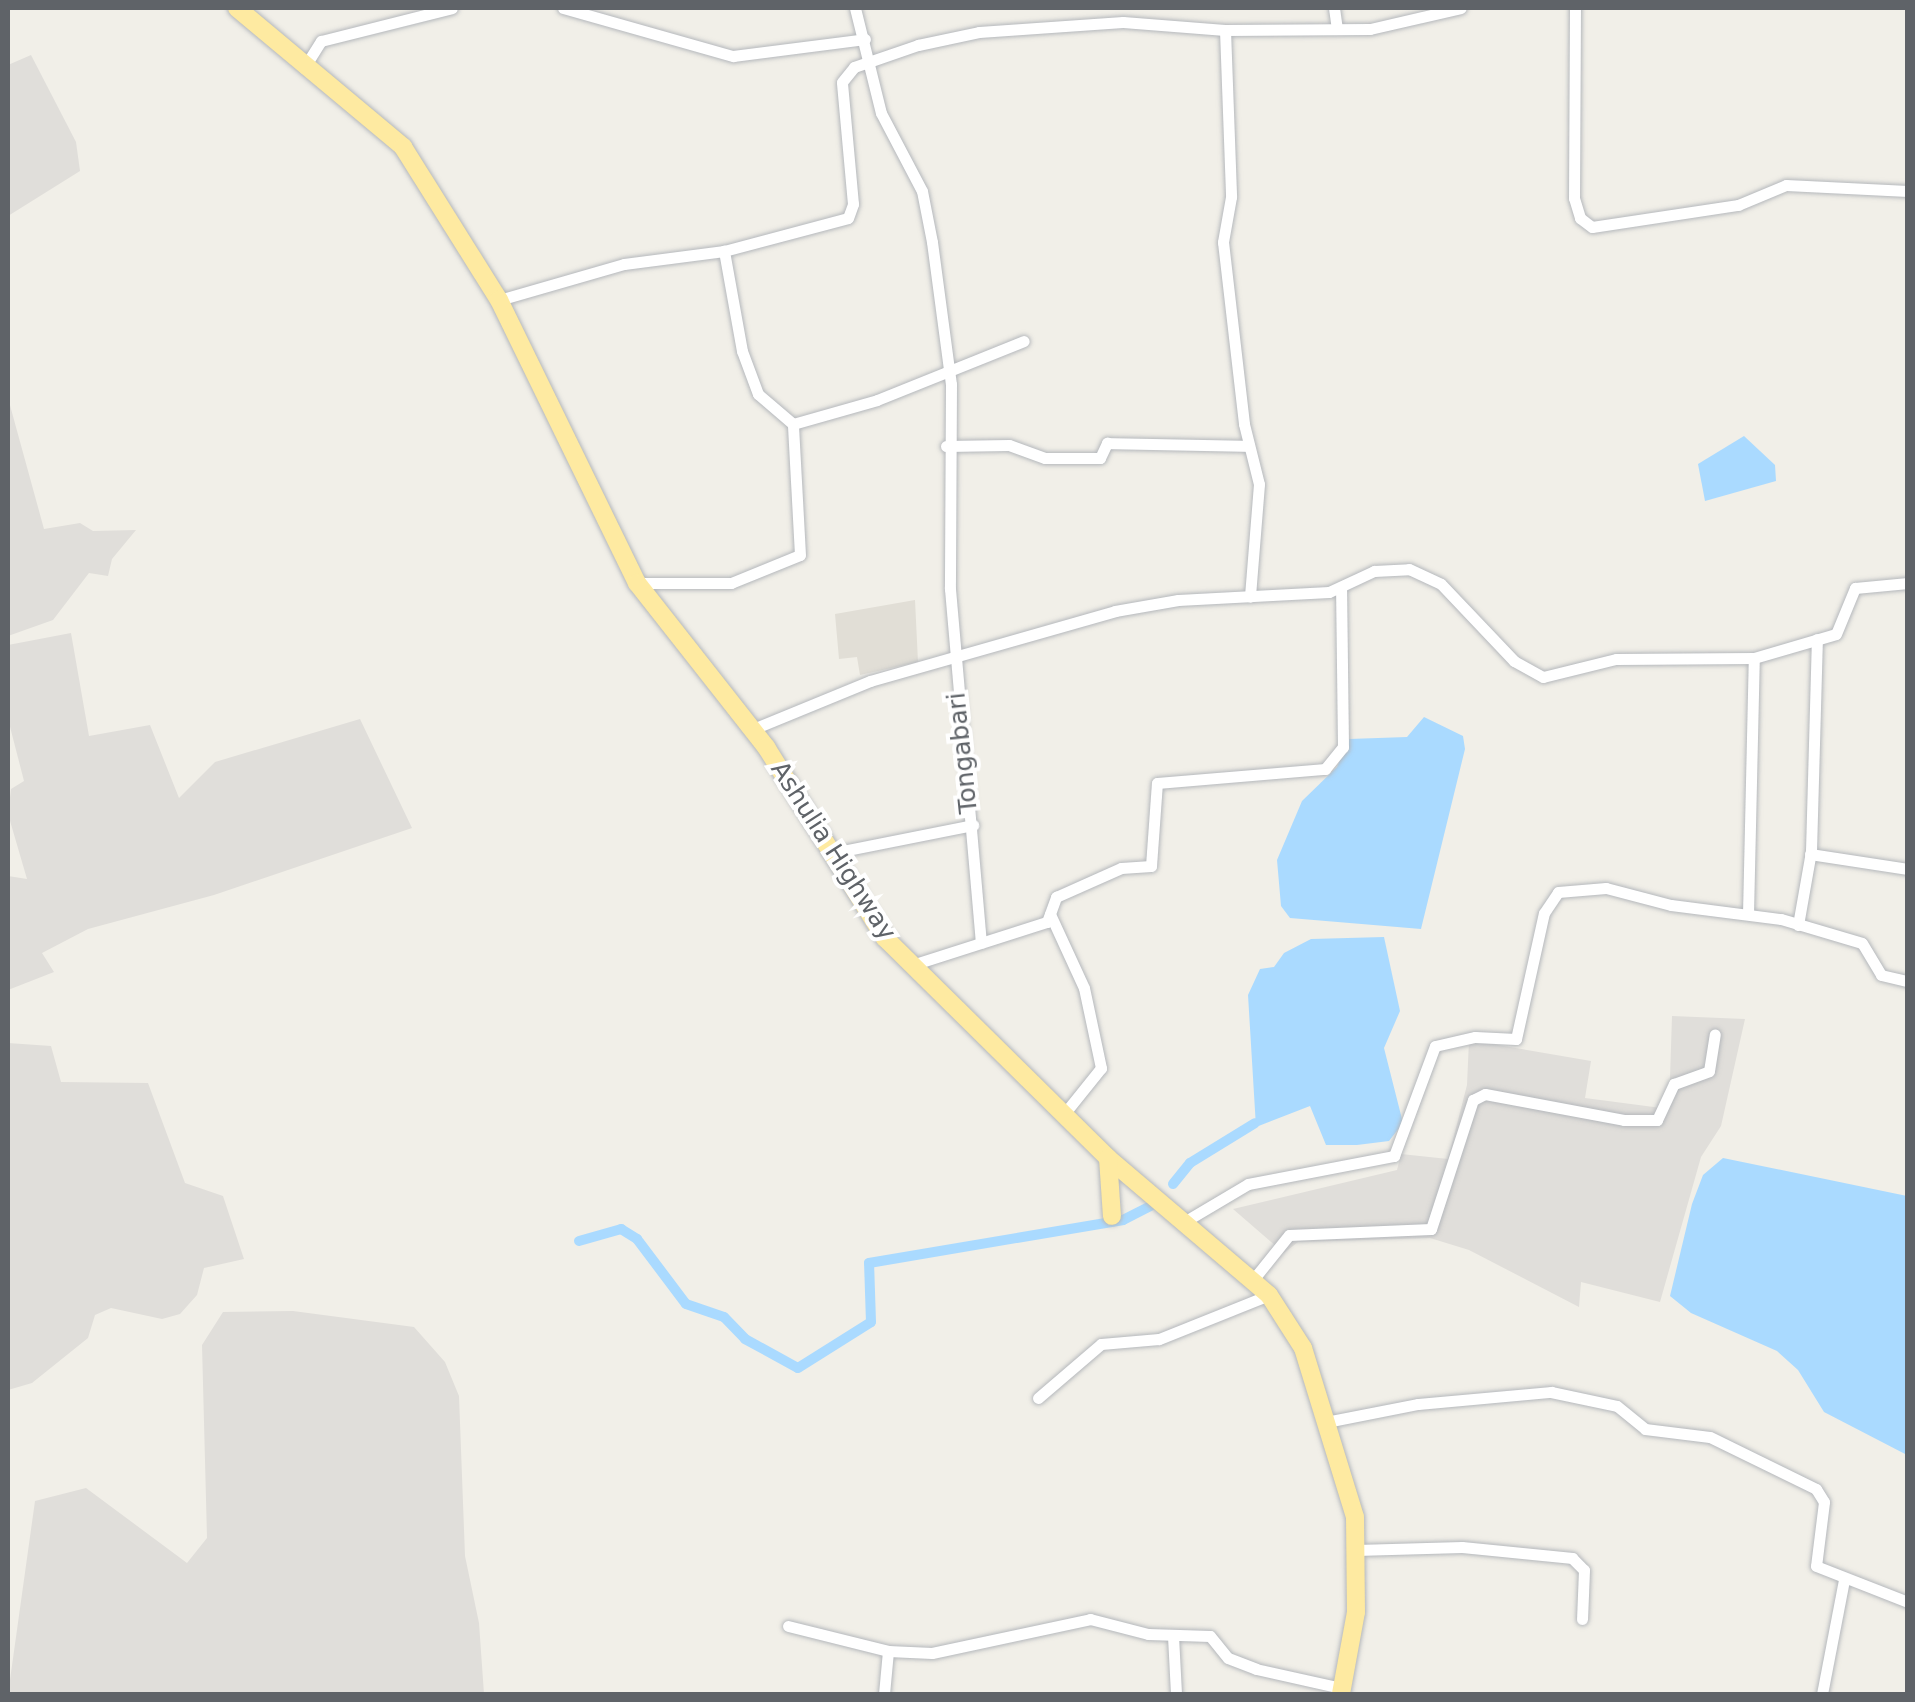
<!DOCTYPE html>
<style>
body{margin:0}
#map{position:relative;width:1915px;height:1702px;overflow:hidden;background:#f1efe8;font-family:"DejaVu Sans",sans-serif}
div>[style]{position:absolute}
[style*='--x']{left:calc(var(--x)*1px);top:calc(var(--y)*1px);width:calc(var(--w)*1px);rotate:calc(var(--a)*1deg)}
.industrial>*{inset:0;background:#e0deda}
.education>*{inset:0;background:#e1ded6}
.water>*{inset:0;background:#aadaff}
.canal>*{height:10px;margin:-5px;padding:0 5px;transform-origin:5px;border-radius:5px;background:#aadaff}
.roads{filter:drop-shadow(0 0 2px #b5b8bc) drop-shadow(0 0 2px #b5b8bc)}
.minor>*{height:11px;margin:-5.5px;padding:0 5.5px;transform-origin:5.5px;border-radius:5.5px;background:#fff}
.trunk>*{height:18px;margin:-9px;padding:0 9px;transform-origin:9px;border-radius:9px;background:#feeaa1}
span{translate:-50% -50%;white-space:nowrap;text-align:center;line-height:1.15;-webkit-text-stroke:8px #fff;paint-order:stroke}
.street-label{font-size:25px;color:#5f6368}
.frame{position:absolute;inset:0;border:10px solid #5f6368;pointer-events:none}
</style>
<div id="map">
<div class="industrial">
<i style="clip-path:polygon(31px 55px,76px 142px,80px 171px,8px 216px,8px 65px)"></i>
<i style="clip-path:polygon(8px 398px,44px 529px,80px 523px,93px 531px,136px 530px,112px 559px,108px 576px,89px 573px,53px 620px,8px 636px)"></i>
<i style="clip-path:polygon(71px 633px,89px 736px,150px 725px,179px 798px,215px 762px,360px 719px,412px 828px,214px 895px,88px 929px,42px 953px,54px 972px,8px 990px,8px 876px,27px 879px,8px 814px,11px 789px,24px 781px,8px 719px,8px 645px)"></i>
<i style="clip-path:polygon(1672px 1016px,1745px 1019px,1721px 1126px,1701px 1157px,1660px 1302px,1581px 1282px,1579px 1307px,1469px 1250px,1430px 1238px,1298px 1242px,1284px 1253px,1233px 1209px,1397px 1170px,1401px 1154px,1448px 1159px,1467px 1085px,1469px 1040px,1591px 1061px,1585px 1098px,1669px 1109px)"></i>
<i style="clip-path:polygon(8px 1043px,51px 1046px,61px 1082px,148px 1083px,185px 1183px,223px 1196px,244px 1259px,204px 1268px,197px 1295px,180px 1314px,162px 1319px,111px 1308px,95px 1315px,88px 1338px,32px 1383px,8px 1390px)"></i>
<i style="clip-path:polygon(293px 1311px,414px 1327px,445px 1362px,459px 1396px,465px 1556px,479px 1623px,484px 1694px,8px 1694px,35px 1501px,86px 1488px,187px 1563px,207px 1538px,202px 1345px,223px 1312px)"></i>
</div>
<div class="education">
<i style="clip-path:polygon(915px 600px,918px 662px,860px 675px,857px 657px,839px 659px,835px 614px)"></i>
</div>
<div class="water">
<i style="clip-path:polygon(1744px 436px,1775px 465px,1776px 481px,1705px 501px,1698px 464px)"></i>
<i style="clip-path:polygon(1424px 717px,1463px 736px,1465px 749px,1421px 929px,1290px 918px,1281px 906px,1277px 860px,1302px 801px,1337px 767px,1349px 739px,1407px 737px)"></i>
<i style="clip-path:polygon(1384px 937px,1400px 1011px,1384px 1048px,1403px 1123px,1389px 1141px,1357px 1145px,1326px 1145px,1310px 1106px,1256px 1127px,1248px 995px,1260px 969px,1274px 967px,1284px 953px,1311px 939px)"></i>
<i style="clip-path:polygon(1723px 1158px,1907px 1196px,1907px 1455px,1824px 1412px,1798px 1370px,1777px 1351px,1691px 1313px,1670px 1296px,1692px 1204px,1703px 1175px)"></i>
</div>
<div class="canal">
<i style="--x:1173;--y:1184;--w:27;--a:-51"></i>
<i style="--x:1190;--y:1163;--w:76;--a:-31.6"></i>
<i style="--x:579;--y:1241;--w:44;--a:-15.9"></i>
<i style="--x:621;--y:1229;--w:19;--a:32"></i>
<i style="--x:637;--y:1239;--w:81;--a:53"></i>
<i style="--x:686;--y:1304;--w:40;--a:18.9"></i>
<i style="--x:724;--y:1317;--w:30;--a:46"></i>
<i style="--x:745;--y:1339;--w:60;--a:28.7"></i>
<i style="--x:798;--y:1368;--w:86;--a:-32.2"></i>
<i style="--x:871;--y:1322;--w:59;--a:-91.9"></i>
<i style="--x:869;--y:1263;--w:258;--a:-9.6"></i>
<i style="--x:1123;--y:1220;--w:35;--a:-27"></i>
</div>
<div class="roads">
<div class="minor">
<i style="--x:563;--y:8;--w:177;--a:15.8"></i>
<i style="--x:733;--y:56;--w:133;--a:-7.3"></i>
<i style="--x:855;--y:8;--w:108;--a:76.1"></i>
<i style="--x:881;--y:113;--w:88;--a:62.3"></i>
<i style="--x:922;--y:191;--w:52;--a:78.9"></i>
<i style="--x:932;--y:242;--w:143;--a:82.4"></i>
<i style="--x:951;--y:384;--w:205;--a:90.3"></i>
<i style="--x:950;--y:589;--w:355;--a:85"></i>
<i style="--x:1334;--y:8;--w:21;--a:82"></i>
<i style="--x:1575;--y:8;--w:190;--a:90.3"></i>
<i style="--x:1574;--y:198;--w:21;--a:73"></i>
<i style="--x:1580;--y:218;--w:15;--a:37"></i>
<i style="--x:1592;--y:227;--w:148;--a:-8.6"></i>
<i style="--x:1738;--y:205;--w:52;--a:-22.6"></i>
<i style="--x:1786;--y:185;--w:122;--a:2.8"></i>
<i style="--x:1225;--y:30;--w:167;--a:87.9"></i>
<i style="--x:1231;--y:197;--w:46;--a:100.1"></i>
<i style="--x:1223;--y:242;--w:183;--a:83.4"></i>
<i style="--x:1244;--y:424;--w:62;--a:76"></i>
<i style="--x:1259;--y:484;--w:113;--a:94.6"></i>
<i style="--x:304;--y:68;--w:32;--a:-58"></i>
<i style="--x:321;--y:41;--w:135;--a:-14.1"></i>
<i style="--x:499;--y:300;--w:130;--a:-16.1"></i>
<i style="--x:624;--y:264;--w:101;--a:-7.4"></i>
<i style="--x:724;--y:251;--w:128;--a:-14.9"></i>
<i style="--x:848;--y:218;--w:15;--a:-70"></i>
<i style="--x:853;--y:204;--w:122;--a:-95.2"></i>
<i style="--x:842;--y:82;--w:19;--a:-51"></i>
<i style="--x:854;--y:67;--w:68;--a:-19"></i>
<i style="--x:918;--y:45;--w:62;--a:-12"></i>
<i style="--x:979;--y:32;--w:144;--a:-4"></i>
<i style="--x:1123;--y:22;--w:102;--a:4.5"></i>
<i style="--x:1225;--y:30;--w:145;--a:-0.4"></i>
<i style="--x:1370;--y:29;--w:93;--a:-13"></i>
<i style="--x:793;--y:424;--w:87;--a:-15.9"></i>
<i style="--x:877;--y:400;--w:158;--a:-21.9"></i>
<i style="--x:946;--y:446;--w:63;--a:-0.9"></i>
<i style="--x:1009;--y:445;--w:38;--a:20"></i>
<i style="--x:1045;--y:458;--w:55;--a:0"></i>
<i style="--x:1100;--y:458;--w:17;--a:-65"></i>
<i style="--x:1107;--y:443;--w:142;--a:1.2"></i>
<i style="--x:637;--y:583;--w:94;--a:0"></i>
<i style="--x:731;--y:583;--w:74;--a:-22.1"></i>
<i style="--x:800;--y:555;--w:131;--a:-93.1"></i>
<i style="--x:793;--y:424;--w:46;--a:-139.4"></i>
<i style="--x:758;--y:394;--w:46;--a:-110.4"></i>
<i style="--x:742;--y:351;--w:102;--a:-100.2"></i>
<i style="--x:753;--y:729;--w:126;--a:-22.3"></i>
<i style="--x:870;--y:681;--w:255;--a:-15.9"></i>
<i style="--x:1115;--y:611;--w:64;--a:-9.9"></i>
<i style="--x:1178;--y:600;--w:151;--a:-3"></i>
<i style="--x:1329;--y:592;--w:50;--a:-25"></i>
<i style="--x:1374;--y:571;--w:35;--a:-3"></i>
<i style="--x:1409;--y:569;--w:35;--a:25"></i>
<i style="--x:1441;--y:584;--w:106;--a:46.5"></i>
<i style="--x:1514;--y:661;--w:33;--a:29"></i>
<i style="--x:1543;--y:677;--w:75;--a:-13.9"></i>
<i style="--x:1616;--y:659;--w:138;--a:-0.4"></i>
<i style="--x:1754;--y:658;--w:85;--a:-16.3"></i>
<i style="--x:1836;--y:634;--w:50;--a:-67.6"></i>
<i style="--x:1855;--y:588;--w:53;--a:-5.4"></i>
<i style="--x:832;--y:853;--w:144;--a:-11.2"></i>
<i style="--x:1810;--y:854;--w:99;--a:8.7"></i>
<i style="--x:1050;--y:914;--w:81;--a:65.3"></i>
<i style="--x:1084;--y:988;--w:82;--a:78"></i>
<i style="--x:1101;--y:1068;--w:59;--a:128.8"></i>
<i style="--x:1748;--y:914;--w:256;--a:-88.7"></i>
<i style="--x:1798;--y:925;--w:75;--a:-80"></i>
<i style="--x:1811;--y:851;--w:212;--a:-88.4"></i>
<i style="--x:912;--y:965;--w:142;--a:-17.7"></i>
<i style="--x:1047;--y:922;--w:27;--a:-70"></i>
<i style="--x:1056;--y:897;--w:71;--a:-24"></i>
<i style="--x:1121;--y:868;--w:30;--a:-4"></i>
<i style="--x:1151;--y:866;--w:83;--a:-85.9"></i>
<i style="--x:1157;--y:783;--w:169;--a:-4.8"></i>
<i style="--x:1325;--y:769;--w:28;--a:-51"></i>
<i style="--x:1343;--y:747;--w:159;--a:-90.7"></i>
<i style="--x:1184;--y:1222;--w:74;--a:-30.7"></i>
<i style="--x:1248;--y:1184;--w:149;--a:-10.9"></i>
<i style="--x:1394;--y:1156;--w:117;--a:-69.6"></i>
<i style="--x:1435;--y:1046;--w:41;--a:-12.7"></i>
<i style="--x:1475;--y:1037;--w:41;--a:2.8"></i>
<i style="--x:1516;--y:1039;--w:129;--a:-77.5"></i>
<i style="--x:1544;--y:913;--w:25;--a:-56"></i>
<i style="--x:1558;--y:892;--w:48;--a:-4.8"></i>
<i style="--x:1606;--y:888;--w:67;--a:14.7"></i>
<i style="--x:1671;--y:905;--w:111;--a:7.3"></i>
<i style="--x:1781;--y:919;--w:84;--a:16.5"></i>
<i style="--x:1862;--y:943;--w:37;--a:59"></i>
<i style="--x:1881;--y:975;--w:28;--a:13"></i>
<i style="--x:1252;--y:1281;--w:59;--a:-51.2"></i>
<i style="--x:1289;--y:1235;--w:142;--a:-2.4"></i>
<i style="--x:1431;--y:1229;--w:136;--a:-72"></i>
<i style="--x:1473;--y:1100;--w:13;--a:-27"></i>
<i style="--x:1485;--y:1094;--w:141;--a:10.6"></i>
<i style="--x:1624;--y:1120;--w:33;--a:0"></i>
<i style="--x:1657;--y:1120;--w:40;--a:-65"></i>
<i style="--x:1674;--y:1084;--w:37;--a:-20"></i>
<i style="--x:1709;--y:1071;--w:37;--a:-81"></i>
<i style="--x:1038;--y:1398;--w:83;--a:-40.6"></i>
<i style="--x:1101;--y:1344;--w:58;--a:-4.9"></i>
<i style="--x:1159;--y:1339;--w:118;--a:-21.8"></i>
<i style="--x:1326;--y:1422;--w:94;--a:-11.1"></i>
<i style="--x:1418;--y:1404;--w:134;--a:-5.2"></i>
<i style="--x:1551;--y:1392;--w:67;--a:12"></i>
<i style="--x:1617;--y:1406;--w:36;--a:39"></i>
<i style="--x:1645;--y:1429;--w:65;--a:7"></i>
<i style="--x:1710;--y:1437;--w:118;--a:26.1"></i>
<i style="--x:1816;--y:1489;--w:15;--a:58"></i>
<i style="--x:1824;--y:1502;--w:64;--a:97.1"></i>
<i style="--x:1816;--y:1566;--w:99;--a:21.4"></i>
<i style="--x:1356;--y:1550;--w:106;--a:-1.6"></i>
<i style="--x:1462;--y:1547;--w:111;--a:5.7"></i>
<i style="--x:1572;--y:1558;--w:17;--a:45"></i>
<i style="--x:1584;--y:1570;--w:49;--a:92.3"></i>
<i style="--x:788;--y:1626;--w:103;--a:14"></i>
<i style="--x:888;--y:1651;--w:44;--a:2.6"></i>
<i style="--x:932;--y:1653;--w:162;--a:-12.1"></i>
<i style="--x:1090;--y:1619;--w:60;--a:14.5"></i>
<i style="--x:1148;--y:1634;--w:62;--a:1.8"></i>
<i style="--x:1210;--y:1636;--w:28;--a:51"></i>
<i style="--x:1228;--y:1658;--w:30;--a:21"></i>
<i style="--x:1256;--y:1669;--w:88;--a:12.5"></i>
<i style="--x:1173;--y:1636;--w:58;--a:87"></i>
<i style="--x:884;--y:1694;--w:43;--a:-84.7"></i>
<i style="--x:1822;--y:1694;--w:116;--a:-79.1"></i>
</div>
<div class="trunk">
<i style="--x:237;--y:8;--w:217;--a:39.9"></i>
<i style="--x:403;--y:147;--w:181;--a:57.9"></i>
<i style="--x:499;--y:300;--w:315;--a:64"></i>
<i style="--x:637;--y:583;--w:209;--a:51.8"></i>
<i style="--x:766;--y:747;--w:225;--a:58.1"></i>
<i style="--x:885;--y:938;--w:313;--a:44.6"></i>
<i style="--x:1108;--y:1158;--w:211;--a:40.4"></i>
<i style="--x:1269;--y:1295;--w:63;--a:57.3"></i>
<i style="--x:1303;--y:1348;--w:177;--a:72.9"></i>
<i style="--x:1355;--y:1517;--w:95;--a:89.4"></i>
<i style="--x:1356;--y:1612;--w:83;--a:100.4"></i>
<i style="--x:1108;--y:1158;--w:58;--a:86.1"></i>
</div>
</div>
<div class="street-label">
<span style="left:963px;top:753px;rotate:-96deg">Tongabari</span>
<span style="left:833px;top:851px;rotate:57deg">Ashulia Highway</span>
</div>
<div class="frame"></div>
</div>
